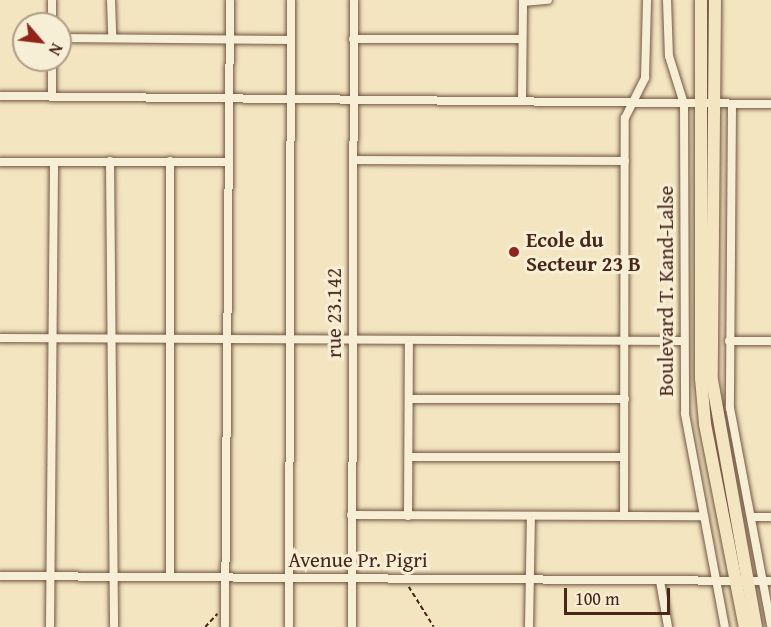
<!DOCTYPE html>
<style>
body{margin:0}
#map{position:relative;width:771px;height:627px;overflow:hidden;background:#f3e5c0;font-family:"Gentium Book Plus",serif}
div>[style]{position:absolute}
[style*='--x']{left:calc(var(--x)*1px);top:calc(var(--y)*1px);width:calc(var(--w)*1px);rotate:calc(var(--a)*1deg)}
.path>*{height:1.5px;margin-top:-0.75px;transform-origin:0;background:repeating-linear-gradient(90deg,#482719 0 4.5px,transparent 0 7.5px)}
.roads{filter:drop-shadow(0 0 2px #735643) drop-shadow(0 0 2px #735643)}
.minor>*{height:8px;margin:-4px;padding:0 4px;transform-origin:4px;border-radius:4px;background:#f7eed6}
.primary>*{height:12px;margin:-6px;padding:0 6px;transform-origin:6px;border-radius:6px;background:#f3e5c0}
.dots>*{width:16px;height:16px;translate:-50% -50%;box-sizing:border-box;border:3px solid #f7eed6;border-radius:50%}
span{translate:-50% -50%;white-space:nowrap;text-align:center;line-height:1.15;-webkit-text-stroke:6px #f7eed6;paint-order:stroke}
.poi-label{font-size:21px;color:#482719;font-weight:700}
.left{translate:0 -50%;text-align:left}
.street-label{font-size:21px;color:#482719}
.north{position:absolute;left:12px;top:12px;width:60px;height:60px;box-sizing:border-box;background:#f7eed6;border:2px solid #b19e8a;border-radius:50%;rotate:118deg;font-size:16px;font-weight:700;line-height:24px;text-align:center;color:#482719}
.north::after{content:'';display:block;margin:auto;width:21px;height:27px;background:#8f2418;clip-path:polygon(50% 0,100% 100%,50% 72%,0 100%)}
.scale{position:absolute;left:564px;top:588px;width:106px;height:27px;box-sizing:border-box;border:3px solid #482719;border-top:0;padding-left:8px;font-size:18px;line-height:21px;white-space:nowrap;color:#482719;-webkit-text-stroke:4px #f7eed6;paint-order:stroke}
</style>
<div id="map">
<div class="path">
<i style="--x:409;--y:587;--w:47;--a:58"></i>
<i style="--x:205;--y:627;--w:18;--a:-47"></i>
</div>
<div class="roads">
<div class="minor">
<i style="--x:111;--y:0;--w:38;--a:88"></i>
<i style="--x:667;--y:0;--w:56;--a:88"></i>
<i style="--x:669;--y:56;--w:50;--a:72.6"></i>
<i style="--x:684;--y:104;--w:310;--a:89.8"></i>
<i style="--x:685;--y:414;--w:217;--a:79.4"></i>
<i style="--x:523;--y:2;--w:25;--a:-5"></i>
<i style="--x:52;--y:24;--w:24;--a:-90"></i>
<i style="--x:60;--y:38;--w:231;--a:0.5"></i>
<i style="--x:353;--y:39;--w:169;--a:0"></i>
<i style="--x:52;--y:60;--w:37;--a:90"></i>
<i style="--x:0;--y:96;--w:771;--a:0.59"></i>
<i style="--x:522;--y:99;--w:99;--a:-89.4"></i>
<i style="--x:732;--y:104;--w:304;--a:90.4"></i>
<i style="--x:730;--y:408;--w:221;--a:79.3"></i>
<i style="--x:353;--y:160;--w:272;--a:0.2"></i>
<i style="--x:110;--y:161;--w:466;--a:89.5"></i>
<i style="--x:170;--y:161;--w:416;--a:90"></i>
<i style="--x:0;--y:162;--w:228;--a:0"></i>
<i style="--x:0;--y:338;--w:684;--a:0.25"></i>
<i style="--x:729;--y:341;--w:42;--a:0"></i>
<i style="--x:409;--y:399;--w:216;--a:0"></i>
<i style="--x:409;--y:457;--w:215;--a:0"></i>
<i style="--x:351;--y:515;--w:351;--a:0.2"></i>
<i style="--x:408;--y:516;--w:175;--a:-89.7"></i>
<i style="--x:624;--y:516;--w:398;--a:-89.9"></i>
<i style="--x:625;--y:118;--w:45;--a:-63.4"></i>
<i style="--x:645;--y:78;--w:78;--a:-88.5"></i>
<i style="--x:751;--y:517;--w:20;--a:0"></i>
<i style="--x:0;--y:576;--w:771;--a:0.37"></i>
<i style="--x:660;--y:581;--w:47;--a:80.1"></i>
<i style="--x:50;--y:627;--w:465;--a:-89.5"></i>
<i style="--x:225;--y:627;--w:627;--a:-89.54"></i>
<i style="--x:289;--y:627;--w:627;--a:-89.82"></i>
<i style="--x:352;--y:627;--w:627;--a:-89.82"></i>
<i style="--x:529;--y:627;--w:111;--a:-89"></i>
</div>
<div class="primary">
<i style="--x:701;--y:0;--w:378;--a:90"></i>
<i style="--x:701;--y:378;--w:46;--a:85"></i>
<i style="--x:705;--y:424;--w:207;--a:78.9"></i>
<i style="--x:715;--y:0;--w:380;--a:90.5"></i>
<i style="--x:712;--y:380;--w:251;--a:79.9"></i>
</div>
</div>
<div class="dots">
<i style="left:514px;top:252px;background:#8f2418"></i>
</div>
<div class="poi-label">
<span class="left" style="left:526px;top:252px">Ecole du<br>Secteur 23 B</span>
</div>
<div class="street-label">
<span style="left:666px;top:291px;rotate:-90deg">Boulevard T. Kand-Lalse</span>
<span style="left:334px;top:313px;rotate:-90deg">rue 23.142</span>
<span style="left:358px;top:560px">Avenue Pr. Pigri</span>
</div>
<div class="north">N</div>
<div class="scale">100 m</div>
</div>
